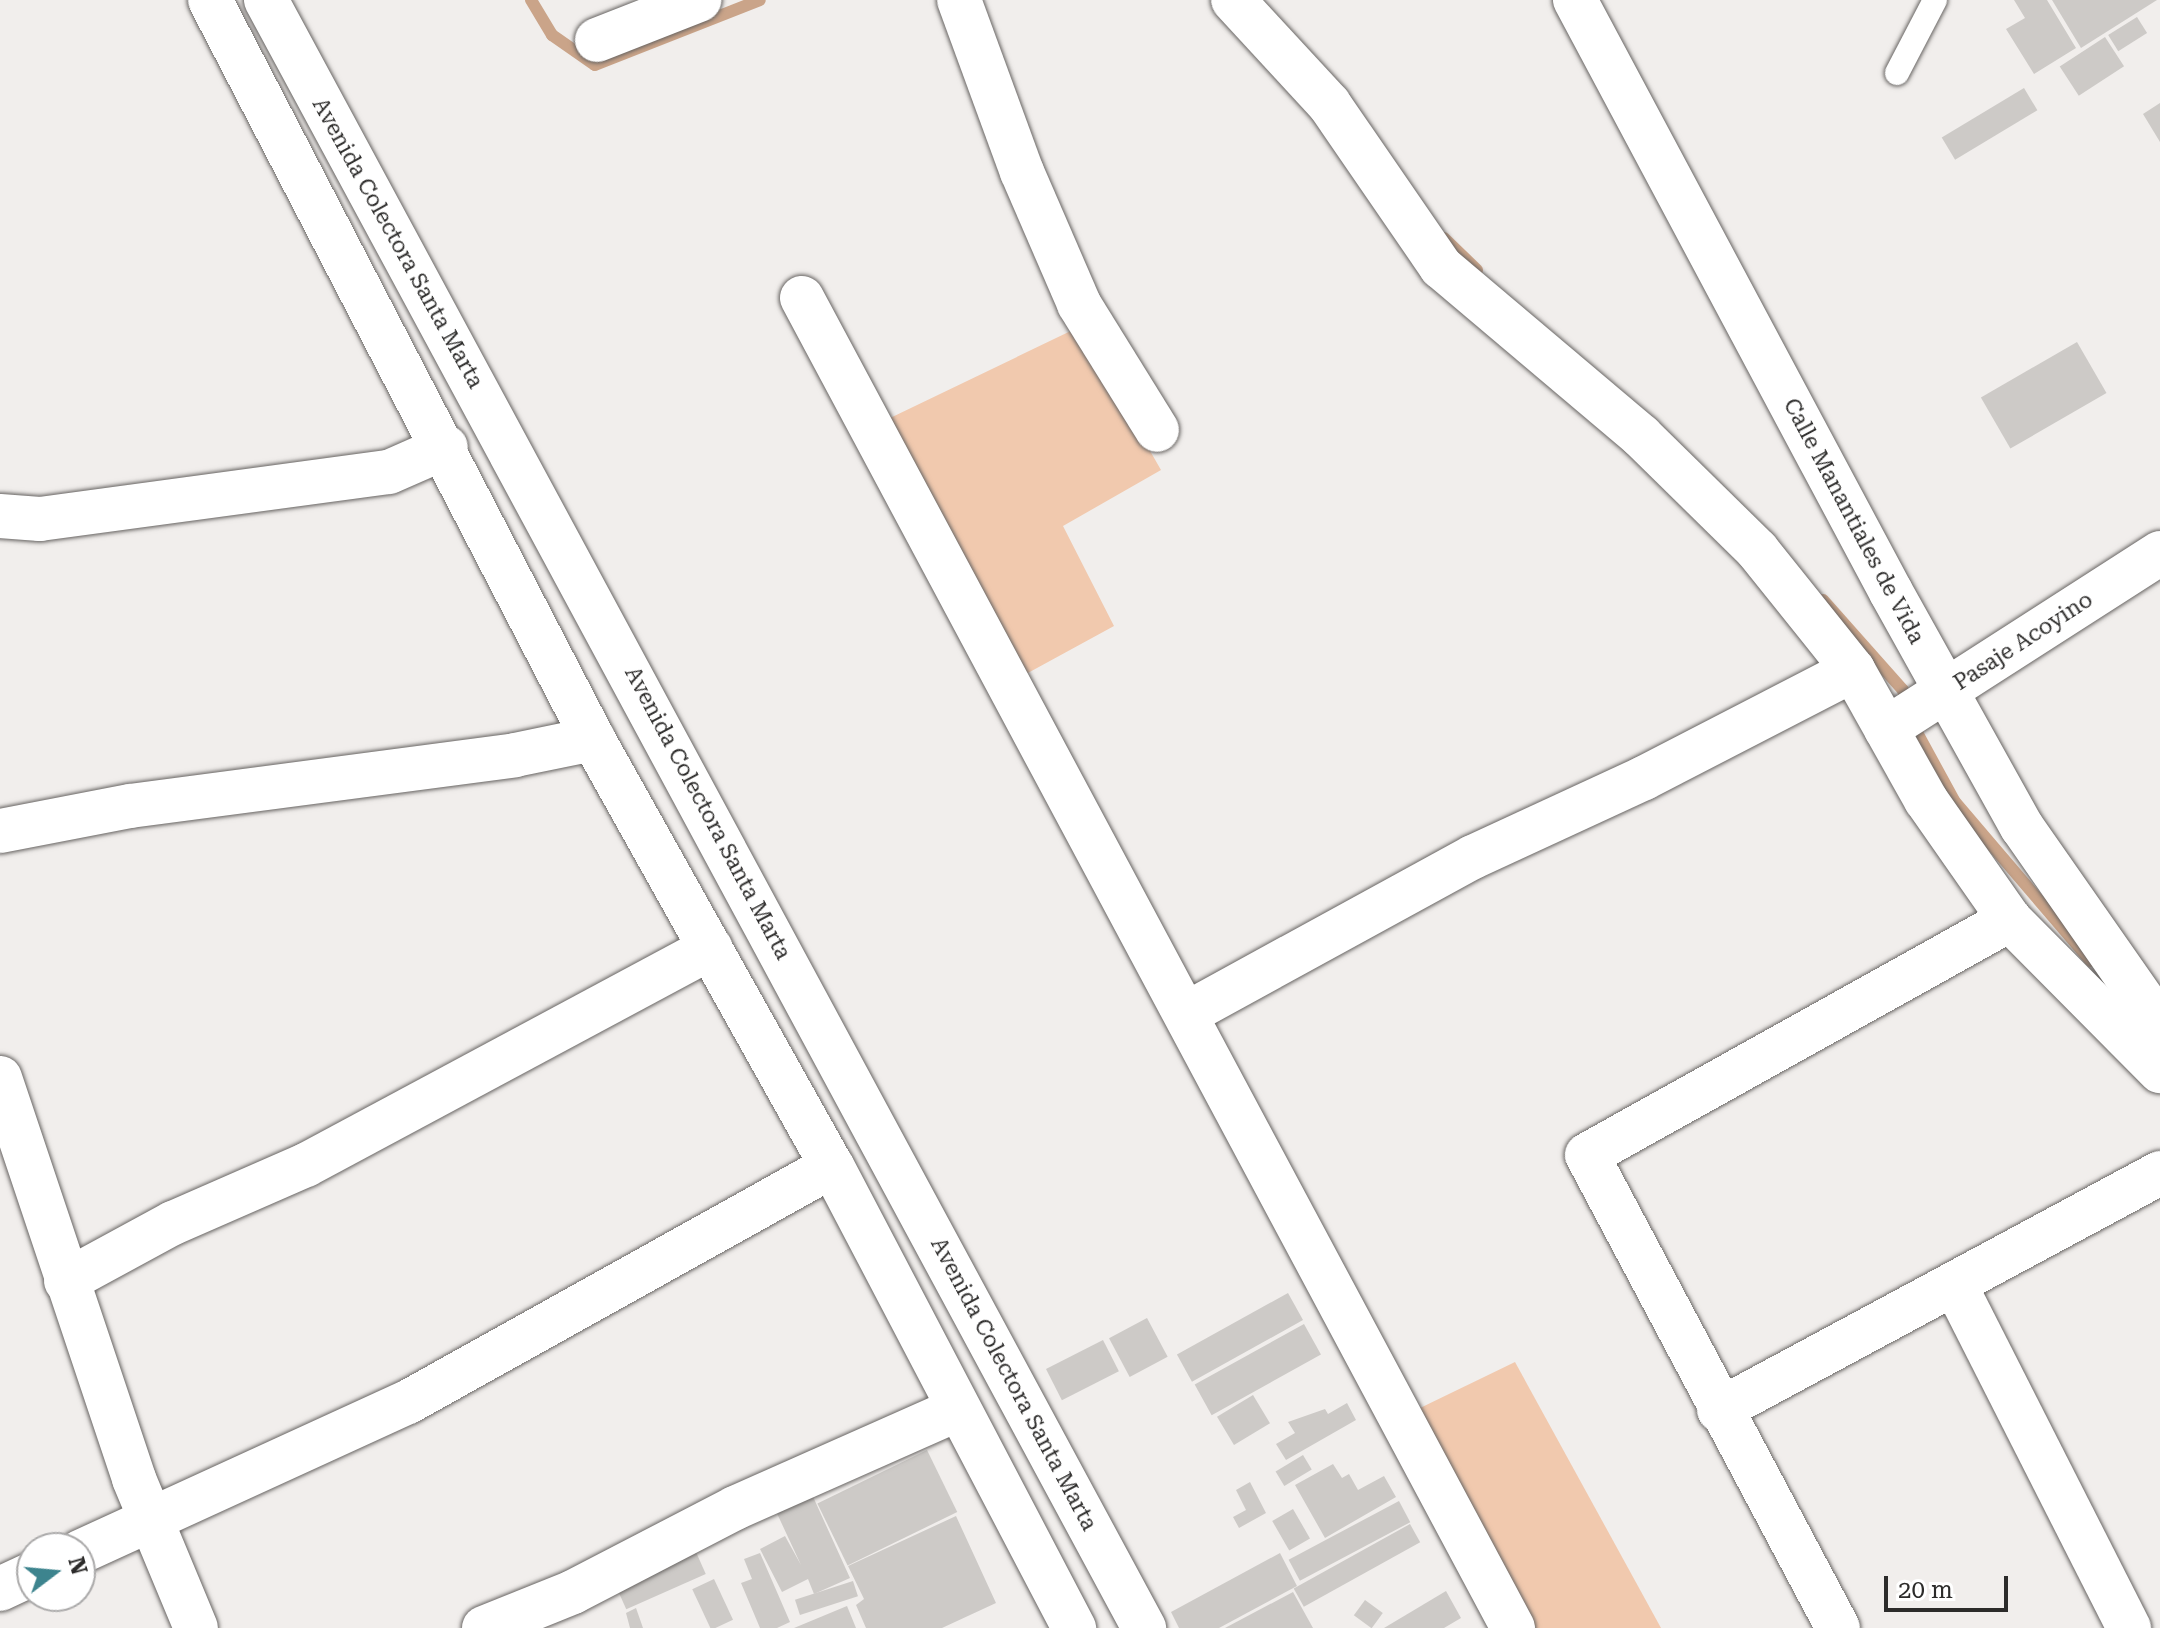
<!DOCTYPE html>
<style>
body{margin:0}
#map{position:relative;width:2160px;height:1628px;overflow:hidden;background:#f1eeec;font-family:"Roboto Serif",serif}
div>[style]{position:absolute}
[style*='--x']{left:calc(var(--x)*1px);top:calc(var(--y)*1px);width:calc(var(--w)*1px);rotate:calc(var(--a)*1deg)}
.green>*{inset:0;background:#f1c9ae}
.stream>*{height:12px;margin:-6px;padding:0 6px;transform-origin:6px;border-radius:6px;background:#caa489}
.building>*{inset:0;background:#cdcac7;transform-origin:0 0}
.roads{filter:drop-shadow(0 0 2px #676462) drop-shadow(0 0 2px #676462)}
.service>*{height:24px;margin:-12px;padding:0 12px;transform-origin:12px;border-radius:12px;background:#fff}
.minor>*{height:44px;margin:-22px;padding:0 22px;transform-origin:22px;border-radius:22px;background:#fff}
.tertiary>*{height:44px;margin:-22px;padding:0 22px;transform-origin:22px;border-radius:22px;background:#fff}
span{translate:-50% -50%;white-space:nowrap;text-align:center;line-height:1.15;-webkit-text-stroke:8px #fff;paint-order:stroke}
.street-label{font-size:22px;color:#2c2b2a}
.north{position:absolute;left:16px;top:1532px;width:80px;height:80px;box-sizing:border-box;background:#fff;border:2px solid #abaaaa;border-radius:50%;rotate:74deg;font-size:22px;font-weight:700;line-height:32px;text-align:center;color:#2c2b2a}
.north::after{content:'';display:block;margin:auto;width:28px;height:36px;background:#3d848e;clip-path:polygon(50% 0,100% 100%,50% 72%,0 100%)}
.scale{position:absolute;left:1884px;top:1576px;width:124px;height:36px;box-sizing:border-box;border:4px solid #2c2b2a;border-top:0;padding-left:10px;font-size:24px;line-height:28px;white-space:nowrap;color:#2c2b2a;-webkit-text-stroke:6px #fff;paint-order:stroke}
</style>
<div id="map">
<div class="green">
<i style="clip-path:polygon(1079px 327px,1161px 470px,1063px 526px,1114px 626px,1026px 674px,888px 419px)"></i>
<i style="clip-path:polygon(1515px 1362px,1661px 1628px,1536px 1628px,1418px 1409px)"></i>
</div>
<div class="stream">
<i style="--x:531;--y:0;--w:41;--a:59"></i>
<i style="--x:552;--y:35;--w:52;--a:34.9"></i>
<i style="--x:595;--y:65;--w:177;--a:-21.5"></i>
<i style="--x:1444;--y:238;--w:46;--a:44.1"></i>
<i style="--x:1823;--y:600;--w:120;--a:48.4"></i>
<i style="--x:1903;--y:690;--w:41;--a:72.9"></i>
<i style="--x:1915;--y:729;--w:83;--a:61.3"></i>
<i style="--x:1955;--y:802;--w:209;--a:49.5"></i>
</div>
<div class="building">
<i style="clip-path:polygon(2014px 0,2047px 0,2076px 48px,2034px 74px,2006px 29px,2025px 18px)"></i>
<i style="clip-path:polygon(2052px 0,2157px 0,2081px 48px)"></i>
<i style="left:2137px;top:17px;width:19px;height:34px;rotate:58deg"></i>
<i style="left:2105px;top:37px;width:35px;height:54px;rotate:57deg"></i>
<i style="left:2024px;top:88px;width:26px;height:96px;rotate:59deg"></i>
<i style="clip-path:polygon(2160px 103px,2160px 142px,2143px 114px)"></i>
<i style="left:2077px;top:342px;width:59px;height:111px;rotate:60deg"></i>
<i style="left:1288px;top:1293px;width:31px;height:127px;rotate:61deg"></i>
<i style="left:1147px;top:1318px;width:44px;height:43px;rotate:62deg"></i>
<i style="left:1304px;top:1324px;width:35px;height:125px;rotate:61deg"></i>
<i style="left:1103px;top:1340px;width:35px;height:64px;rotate:63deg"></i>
<i style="left:1253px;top:1395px;width:33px;height:42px;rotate:59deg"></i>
<i style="clip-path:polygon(1347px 1403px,1356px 1420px,1286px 1460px,1276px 1444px,1295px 1433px,1288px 1422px,1325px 1409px,1328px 1414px)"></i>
<i style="left:927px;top:1450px;width:69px;height:122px;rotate:64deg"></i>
<i style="left:1303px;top:1455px;width:17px;height:32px;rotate:59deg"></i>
<i style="clip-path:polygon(1333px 1464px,1342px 1478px,1349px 1474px,1358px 1490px,1384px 1476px,1396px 1497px,1325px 1538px,1295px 1485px)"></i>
<i style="clip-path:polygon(1250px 1482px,1266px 1513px,1239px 1528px,1233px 1517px,1246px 1510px,1236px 1490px)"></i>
<i style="clip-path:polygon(810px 1490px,850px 1578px,814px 1594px,808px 1579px,782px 1592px,760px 1549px,785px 1536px,801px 1565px,774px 1507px)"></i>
<i style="left:1399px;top:1501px;width:24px;height:125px;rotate:62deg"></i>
<i style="left:1293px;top:1509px;width:34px;height:24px;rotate:60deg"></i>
<i style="clip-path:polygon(956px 1516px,996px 1603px,942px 1628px,866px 1628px,856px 1605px,864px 1599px,848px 1566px)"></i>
<i style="left:1410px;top:1524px;width:21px;height:133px;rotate:61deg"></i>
<i style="left:696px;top:1552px;width:24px;height:87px;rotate:66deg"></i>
<i style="clip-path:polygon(760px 1553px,790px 1622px,777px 1628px,760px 1628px,741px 1583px,752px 1579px,744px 1559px)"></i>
<i style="clip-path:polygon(1280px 1553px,1297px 1586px,1219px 1628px,1179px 1628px,1171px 1612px)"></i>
<i style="left:714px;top:1579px;width:45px;height:24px;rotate:65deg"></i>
<i style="left:853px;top:1581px;width:16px;height:61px;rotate:72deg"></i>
<i style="clip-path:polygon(1446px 1591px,1461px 1618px,1444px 1628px,1384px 1628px)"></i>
<i style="clip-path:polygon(1293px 1592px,1313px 1628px,1225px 1628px)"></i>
<i style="left:1365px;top:1600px;width:22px;height:19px;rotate:36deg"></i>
<i style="clip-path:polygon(847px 1606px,856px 1628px,794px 1628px)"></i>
<i style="clip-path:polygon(636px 1608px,643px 1628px,630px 1628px,626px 1613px)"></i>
</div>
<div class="roads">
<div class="service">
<i style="--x:1897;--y:73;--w:82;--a:-62.5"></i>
</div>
<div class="minor">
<i style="--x:959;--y:0;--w:183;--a:69.9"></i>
<i style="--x:1022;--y:172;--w:144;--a:66.6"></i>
<i style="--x:1079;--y:304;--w:148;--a:58.2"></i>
<i style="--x:1233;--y:0;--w:142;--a:47.3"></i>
<i style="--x:1329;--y:104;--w:198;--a:55.5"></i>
<i style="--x:1441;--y:267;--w:262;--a:40.2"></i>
<i style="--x:1641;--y:436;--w:163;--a:44.5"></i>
<i style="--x:1757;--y:550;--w:154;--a:51.3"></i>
<i style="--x:1853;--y:670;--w:149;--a:60.7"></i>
<i style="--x:1926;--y:800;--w:146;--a:55"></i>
<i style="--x:2010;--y:920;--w:213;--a:45.2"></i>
<i style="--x:1575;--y:0;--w:671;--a:61.91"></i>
<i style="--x:1891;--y:592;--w:269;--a:60.9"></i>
<i style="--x:2022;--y:827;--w:241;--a:55.1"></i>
<i style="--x:597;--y:40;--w:110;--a:-21.4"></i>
<i style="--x:802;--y:298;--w:1508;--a:61.87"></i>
<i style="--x:0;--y:516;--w:40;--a:4.3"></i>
<i style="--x:40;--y:519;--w:352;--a:-7.7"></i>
<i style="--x:389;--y:472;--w:62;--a:-23.7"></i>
<i style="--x:1886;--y:729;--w:326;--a:-32.7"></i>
<i style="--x:0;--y:831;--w:132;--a:-10.9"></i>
<i style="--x:130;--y:806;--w:388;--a:-7.5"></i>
<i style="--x:515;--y:755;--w:80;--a:-11.6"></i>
<i style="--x:1186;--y:1014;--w:327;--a:-28.7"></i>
<i style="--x:1473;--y:857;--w:188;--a:-24.8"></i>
<i style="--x:1644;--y:778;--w:235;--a:-27.3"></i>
<i style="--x:0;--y:1078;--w:423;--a:71.5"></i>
<i style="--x:134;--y:1479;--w:161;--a:67.4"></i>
<i style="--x:66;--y:1281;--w:122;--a:-28.5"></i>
<i style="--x:173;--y:1223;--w:145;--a:-23.6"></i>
<i style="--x:306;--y:1165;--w:459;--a:-28.2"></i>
<i style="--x:1955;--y:1285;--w:385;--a:63.1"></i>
<i style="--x:1719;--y:1410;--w:501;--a:-28.25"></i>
<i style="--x:80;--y:1552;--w:361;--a:-24.6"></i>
<i style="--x:408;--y:1402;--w:485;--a:-29.1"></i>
<i style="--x:0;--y:1589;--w:35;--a:-25"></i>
<i style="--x:484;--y:1628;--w:96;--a:-22"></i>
<i style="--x:573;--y:1592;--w:182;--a:-27.4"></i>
<i style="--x:735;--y:1508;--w:244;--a:-23.9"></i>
<i style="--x:1838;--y:1628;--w:535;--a:-117.95"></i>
<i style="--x:1587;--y:1155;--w:484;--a:-29.1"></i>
</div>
<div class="tertiary">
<i style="--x:210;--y:0;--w:832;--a:62.6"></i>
<i style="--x:593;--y:739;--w:489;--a:60.8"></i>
<i style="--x:832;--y:1166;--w:522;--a:62.35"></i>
<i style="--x:266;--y:0;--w:1850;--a:61.66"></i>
</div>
</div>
<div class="street-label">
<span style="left:398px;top:243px;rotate:61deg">Avenida Colectora Santa Marta</span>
<span style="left:1854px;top:521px;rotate:62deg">Calle Manantiales de Vida</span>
<span style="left:2023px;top:641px;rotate:-33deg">Pasaje Acoyino</span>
<span style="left:708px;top:813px;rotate:62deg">Avenida Colectora Santa Marta</span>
<span style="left:1014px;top:1384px;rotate:62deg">Avenida Colectora Santa Marta</span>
</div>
<div class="north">N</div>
<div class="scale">20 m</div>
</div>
